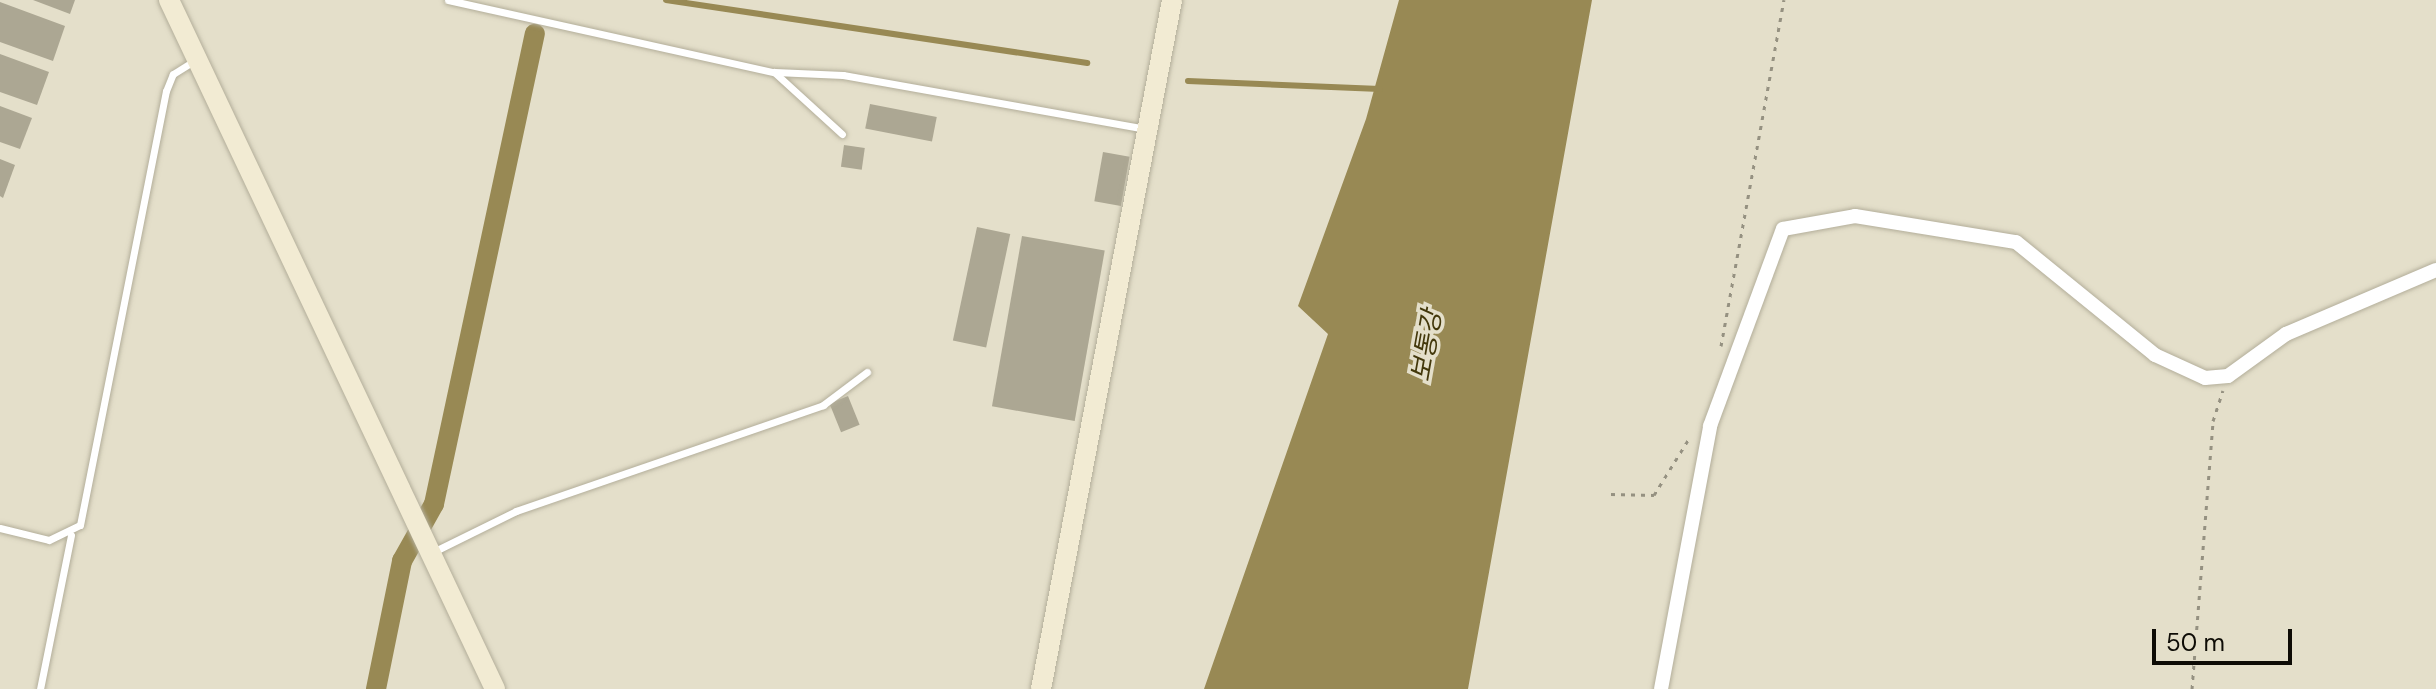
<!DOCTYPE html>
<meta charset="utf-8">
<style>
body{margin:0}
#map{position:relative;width:2436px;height:689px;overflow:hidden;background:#e4dfca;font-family:"DM Sans","Noto Sans KR",sans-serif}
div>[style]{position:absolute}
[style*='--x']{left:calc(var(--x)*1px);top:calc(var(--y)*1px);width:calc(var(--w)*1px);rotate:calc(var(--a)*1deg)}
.water>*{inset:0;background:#988954}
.stream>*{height:6px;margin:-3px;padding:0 3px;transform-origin:3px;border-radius:3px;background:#988954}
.canal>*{height:20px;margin:-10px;padding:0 10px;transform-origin:10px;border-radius:10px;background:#988954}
.building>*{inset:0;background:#aca793;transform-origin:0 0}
.path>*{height:3px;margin-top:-1.5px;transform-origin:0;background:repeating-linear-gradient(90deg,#959181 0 4px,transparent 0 10px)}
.roads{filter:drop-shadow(0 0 2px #b3ae9a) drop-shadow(0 0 2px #b3ae9a)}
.lane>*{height:7px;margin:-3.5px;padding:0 3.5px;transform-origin:3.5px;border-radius:3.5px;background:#fff}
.street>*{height:14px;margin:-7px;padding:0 7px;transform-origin:7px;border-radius:7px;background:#fff}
.secondary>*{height:20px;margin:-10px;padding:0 10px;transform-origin:10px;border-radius:10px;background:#f2ebd3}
span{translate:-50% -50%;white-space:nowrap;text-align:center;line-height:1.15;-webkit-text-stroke:7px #e4dfca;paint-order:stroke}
.water-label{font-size:26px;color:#43380b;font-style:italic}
.scale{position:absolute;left:2152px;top:629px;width:140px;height:36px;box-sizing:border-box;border:4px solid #0e0c06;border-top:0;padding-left:10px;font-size:24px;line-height:28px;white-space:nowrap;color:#0e0c06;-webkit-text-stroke:6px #e4dfca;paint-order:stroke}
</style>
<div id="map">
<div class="water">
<i style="clip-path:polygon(1399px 0,1592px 0,1468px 689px,1204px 689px,1328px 334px,1298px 306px,1366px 119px)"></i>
</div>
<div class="stream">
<i style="--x:666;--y:0;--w:426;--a:8.5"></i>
<i style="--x:1188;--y:81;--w:192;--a:2.4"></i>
</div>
<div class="canal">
<i style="--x:376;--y:689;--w:131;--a:-78.5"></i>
<i style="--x:402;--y:561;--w:65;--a:-60.7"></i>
<i style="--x:434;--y:504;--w:481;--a:-77.9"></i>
</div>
<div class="building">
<i style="clip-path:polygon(33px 0,75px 0,70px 14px)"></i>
<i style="clip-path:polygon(0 2px,65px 26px,53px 61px,0 42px)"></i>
<i style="clip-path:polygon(0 54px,49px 72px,37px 105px,0 92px)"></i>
<i style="left:870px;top:104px;width:68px;height:25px;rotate:11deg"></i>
<i style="clip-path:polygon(0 106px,32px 118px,20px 149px,0 142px)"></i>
<i style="left:844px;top:145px;width:21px;height:22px;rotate:8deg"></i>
<i style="left:1103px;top:152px;width:27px;height:50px;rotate:10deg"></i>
<i style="clip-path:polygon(0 159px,15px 165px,3px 198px,0 196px)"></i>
<i style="left:977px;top:227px;width:34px;height:116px;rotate:12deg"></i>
<i style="left:1022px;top:236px;width:84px;height:173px;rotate:10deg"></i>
<i style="left:848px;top:396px;width:31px;height:20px;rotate:68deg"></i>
</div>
<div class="path">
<i style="--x:1721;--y:346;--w:352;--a:-79.7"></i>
<i style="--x:1611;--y:494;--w:43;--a:1.3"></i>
<i style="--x:1654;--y:495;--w:68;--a:-58.2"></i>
<i style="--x:2192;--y:689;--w:269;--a:-85.5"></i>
<i style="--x:2213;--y:421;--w:32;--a:-72"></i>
</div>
<div class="roads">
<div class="lane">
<i style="--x:448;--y:0;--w:334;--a:12.5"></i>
<i style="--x:774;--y:72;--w:92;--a:42.4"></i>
<i style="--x:775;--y:72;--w:68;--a:2.5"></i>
<i style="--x:843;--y:75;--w:308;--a:10.1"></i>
<i style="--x:0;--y:528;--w:50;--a:13.8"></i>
<i style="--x:49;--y:540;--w:34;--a:-26"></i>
<i style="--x:80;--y:525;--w:442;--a:-78.8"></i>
<i style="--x:166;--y:91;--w:18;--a:-68"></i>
<i style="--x:173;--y:74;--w:26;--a:-32"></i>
<i style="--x:433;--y:552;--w:93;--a:-26.3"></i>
<i style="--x:516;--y:511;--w:325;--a:-19"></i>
<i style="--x:823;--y:405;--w:55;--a:-36.9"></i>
<i style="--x:40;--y:689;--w:157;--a:-78.6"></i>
</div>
<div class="street">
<i style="--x:1661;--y:689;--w:268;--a:-79.4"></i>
<i style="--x:1710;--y:426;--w:210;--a:-69.7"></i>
<i style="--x:1783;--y:229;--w:73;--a:-10.2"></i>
<i style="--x:1855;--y:216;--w:163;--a:9.2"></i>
<i style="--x:2016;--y:242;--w:179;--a:39.1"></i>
<i style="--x:2155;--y:355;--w:55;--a:24.7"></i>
<i style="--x:2205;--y:378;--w:23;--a:-5"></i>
<i style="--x:2228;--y:376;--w:72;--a:-35.9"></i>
<i style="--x:2286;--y:334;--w:163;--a:-23.1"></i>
</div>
<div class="secondary">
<i style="--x:169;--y:0;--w:762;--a:64.68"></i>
<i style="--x:1041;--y:689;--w:701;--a:-79.23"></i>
</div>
</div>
<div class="water-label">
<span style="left:1427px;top:346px;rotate:-80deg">보통강</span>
</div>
<div class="scale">50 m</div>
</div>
